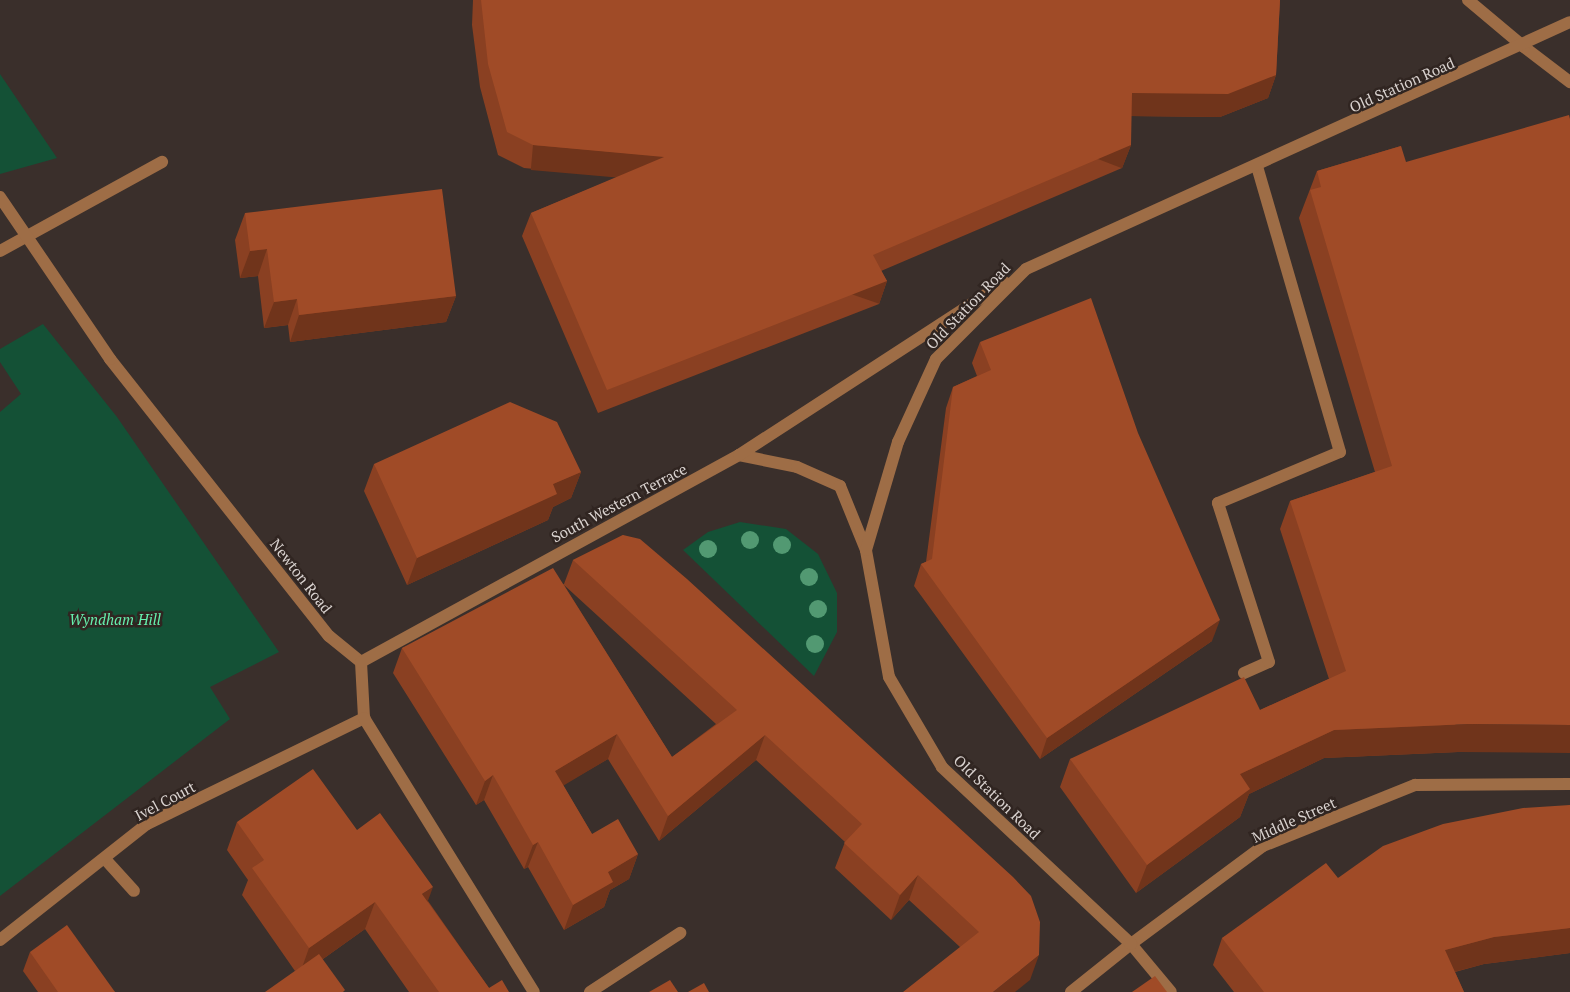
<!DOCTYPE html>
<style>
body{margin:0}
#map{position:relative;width:1570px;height:992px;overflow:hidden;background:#3a2f2b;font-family:"PT Serif",serif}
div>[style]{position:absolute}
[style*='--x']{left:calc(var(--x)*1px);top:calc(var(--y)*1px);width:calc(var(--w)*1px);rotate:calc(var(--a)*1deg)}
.green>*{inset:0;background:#145136}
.service>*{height:12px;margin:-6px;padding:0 6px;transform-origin:6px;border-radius:6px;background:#9e6d46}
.pedestrian>*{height:12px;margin:-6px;padding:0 6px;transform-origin:6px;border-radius:6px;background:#9e6d46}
.minor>*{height:12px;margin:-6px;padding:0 6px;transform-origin:6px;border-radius:6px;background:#9e6d46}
.tertiary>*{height:12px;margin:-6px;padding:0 6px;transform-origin:6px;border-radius:6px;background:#9e6d46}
.tertiary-bridge>*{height:12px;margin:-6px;padding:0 6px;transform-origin:6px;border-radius:6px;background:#9e6d46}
.trees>*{width:18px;height:18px;margin:-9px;border-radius:50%;background:#529972}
.wall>*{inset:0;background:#8a4022}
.shaded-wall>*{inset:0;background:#70341b;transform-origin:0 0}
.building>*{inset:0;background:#a04b27}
span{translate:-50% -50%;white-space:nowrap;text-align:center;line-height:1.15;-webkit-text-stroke:5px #302521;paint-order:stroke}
.street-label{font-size:15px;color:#d9d2cf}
.park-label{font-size:15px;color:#65efad;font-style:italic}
</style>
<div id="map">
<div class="green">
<i style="clip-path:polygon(0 74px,57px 158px,0 174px)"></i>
<i style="clip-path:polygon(43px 324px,117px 417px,279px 652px,210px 687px,230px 719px,0 896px,0 412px,21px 394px,0 362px,0 349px)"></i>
<i style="clip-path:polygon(740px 522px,786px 529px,818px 554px,837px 593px,837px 632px,814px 676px,683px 550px,708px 532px)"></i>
</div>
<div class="service">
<i style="--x:0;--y:251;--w:185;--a:-28.8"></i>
<i style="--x:1244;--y:673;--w:27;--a:-24"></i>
<i style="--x:1269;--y:662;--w:167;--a:-107.8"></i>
<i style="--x:1218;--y:503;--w:132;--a:-22.7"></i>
<i style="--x:1340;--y:452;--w:298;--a:-106.2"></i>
<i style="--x:105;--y:859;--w:43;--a:47.8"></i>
<i style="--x:590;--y:992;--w:108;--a:-33.2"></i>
</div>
<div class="pedestrian">
<i style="--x:1131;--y:944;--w:164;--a:-36.6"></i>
<i style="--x:1263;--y:846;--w:164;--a:-21.9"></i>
<i style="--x:1415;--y:785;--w:155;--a:-0.4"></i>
</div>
<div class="minor">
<i style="--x:1524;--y:47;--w:58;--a:37.3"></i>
<i style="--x:0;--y:940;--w:187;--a:-38.3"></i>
<i style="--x:147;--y:824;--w:242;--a:-26"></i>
<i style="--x:1131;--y:944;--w:62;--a:50.2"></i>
</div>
<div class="tertiary">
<i style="--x:1468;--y:0;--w:73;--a:40"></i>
<i style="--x:110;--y:359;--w:353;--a:51.7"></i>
<i style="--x:329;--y:636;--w:41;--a:39.1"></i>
<i style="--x:361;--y:662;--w:56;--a:86.9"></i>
<i style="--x:364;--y:718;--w:322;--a:58.2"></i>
<i style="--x:739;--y:455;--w:59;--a:11.7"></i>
<i style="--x:797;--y:467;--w:47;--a:23.8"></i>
<i style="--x:840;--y:486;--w:69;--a:67.9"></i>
<i style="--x:361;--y:662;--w:431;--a:-28.7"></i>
<i style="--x:739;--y:455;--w:317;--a:-33"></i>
<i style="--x:1071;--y:992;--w:77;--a:-38.7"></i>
<i style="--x:1131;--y:944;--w:259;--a:-136.9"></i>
<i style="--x:942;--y:767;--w:104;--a:-120.5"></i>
<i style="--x:889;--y:677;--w:129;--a:-100.3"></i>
<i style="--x:866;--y:550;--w:113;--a:-73.5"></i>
<i style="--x:898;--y:442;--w:91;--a:-65.4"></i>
<i style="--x:936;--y:359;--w:127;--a:-45"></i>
<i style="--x:1026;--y:269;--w:597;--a:-24.42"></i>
</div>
<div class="tertiary-bridge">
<i style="--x:0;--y:197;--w:196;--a:55.8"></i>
</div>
<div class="trees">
<i style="left:750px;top:540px"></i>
<i style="left:782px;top:545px"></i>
<i style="left:708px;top:549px"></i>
<i style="left:809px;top:577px"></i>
<i style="left:818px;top:609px"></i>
<i style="left:815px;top:644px"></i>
</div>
<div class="wall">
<i style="clip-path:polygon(473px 0,1280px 0,1276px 75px,1268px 98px,1220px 117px,1131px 116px,1131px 145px,1122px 168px,881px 271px,887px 281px,879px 304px,598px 413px,522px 236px,531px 213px,618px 177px,524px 168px,498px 155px,480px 87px,472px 25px)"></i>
<i style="clip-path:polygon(1401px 146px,1458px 752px,1324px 758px,1249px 794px,1240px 817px,1136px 893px,1060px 787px,1070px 759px,1260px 710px,1329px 679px,1280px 529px,1290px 501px,1375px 472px,1299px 218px,1317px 171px)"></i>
<i style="clip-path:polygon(245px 213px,456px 296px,446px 322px,290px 342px,288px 325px,264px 328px,258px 276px,240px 278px,235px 240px)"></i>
<i style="clip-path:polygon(980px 342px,1212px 641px,1040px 759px,914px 586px,921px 564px,926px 562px,946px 408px,953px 387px,977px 376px,972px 363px)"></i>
<i style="clip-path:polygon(374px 464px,581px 472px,571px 498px,553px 507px,548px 520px,407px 585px,364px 491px)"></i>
<i style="clip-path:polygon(evenodd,623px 535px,1030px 980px,960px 947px,909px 900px,891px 920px,835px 868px,845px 842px,756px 760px,659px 841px,608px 759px,563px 785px,592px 834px,638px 854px,629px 879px,610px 890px,604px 907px,564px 930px,528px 867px,524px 869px,484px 800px,476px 805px,393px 673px,402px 648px,564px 584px,573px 560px,623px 535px,564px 585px,692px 702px,716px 724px,672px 757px,564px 585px)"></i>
<i style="clip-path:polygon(1570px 805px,1570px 953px,1484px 964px,1455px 972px,1464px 992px,1234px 992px,1213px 965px,1222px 938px,1338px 878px)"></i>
<i style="clip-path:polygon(237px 822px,357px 830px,428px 901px,489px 988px,509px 992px,409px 992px,365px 929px,323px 959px,295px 971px,242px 895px,248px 880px,227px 850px)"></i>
<i style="clip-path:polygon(30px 952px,115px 992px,38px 992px,23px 971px)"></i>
</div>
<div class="shaded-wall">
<i style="clip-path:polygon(1276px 75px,1268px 98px,1220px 117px,1123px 116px,1132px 93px)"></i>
<i style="left:533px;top:145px;width:132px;height:25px;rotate:5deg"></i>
<i style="left:1131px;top:145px;width:25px;height:280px;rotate:111deg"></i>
<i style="clip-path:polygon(267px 249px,258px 276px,240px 278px,250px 251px)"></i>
<i style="left:887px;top:281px;width:24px;height:300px;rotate:109deg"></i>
<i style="clip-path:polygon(456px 296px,446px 322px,290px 342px,299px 315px)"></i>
<i style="clip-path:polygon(297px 299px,288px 325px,264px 328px,274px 302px)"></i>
<i style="clip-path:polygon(581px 472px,571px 498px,553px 507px,548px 520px,407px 585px,417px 558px,553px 484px)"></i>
<i style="clip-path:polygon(1220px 620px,1212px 641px,1040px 759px,1047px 738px)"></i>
<i style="clip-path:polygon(1469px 724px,1570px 725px,1570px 753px,1458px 752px,1324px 758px,1249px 794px,1240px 817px,1136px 893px,1147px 865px,1240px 774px,1334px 730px)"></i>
<i style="clip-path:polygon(617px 734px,608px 759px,546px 796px,555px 771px)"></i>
<i style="clip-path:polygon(765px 735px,756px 760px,659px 841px,668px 816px)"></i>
<i style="clip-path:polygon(493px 775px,484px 800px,476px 805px,485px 781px)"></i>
<i style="clip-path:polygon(538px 842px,528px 867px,524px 869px,533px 845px)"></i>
<i style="clip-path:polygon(638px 854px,629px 879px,610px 890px,604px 907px,564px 930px,573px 905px,608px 872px)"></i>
<i style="clip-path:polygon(918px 875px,909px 900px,891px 920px,900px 895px)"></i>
<i style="clip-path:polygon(433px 887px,423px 914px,422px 894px)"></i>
<i style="clip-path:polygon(375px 902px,365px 929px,299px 976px,309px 948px)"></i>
<i style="clip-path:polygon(1570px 928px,1570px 953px,1484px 964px,1435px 977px,1445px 950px,1494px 937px)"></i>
<i style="clip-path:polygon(1039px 955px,1030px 980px,1015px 992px,993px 992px)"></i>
</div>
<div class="building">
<i style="clip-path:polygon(481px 0,1280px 0,1276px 75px,1228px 94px,1132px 93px,1131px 145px,873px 255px,887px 281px,607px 390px,531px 213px,664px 157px,533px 145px,507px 132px,488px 64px)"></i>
<i style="clip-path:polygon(1569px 115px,1570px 119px,1570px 725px,1469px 724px,1334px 730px,1240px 774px,1250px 789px,1147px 865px,1070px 759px,1244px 677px,1260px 710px,1346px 671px,1290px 501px,1392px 466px,1310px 190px,1321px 187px,1317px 171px,1401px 146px,1406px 162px)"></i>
<i style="clip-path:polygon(442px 189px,456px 296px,299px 315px,297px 299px,274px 302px,267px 249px,250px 251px,245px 213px)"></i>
<i style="clip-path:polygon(1091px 298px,1138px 433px,1220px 620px,1047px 738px,921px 564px,932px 559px,953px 387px,991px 370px,980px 342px)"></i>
<i style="clip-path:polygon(510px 402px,557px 422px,581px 472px,553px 484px,557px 494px,417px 558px,374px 464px)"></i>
<i style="clip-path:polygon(623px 535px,640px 539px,687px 579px,1013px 877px,1031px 896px,1040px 922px,1039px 955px,993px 992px,903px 992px,979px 932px,918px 875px,900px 895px,844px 843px,862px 824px,765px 735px,668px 816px,617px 734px,555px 771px,592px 834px,618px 819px,638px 854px,608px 872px,613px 882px,573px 905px,538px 842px,533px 845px,493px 775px,485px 781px,402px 648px,553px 568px,672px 757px,737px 710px,573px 560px)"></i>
<i style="clip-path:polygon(313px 769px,357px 830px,380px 813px,433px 887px,422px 894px,489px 988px,502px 980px,509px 992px,439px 992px,375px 902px,309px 948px,252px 868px,264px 860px,237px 822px)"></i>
<i style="clip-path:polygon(1570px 805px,1570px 928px,1494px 937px,1445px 950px,1464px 992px,1264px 992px,1222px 938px,1326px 863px,1338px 878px,1383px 846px,1443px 824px,1523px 808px)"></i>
<i style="clip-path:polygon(67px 925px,115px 992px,58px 992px,30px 952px)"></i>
<i style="clip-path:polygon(319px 954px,345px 990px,343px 992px,265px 992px)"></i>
<i style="clip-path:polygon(1155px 976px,1167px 992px,1132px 992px)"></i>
<i style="clip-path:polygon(670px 980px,678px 992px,649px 992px)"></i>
<i style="clip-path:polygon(704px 983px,709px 992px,688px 992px)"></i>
</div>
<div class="street-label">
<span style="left:1402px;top:85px;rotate:-24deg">Old Station Road</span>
<span style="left:968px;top:306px;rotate:-46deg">Old Station Road</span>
<span style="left:619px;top:503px;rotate:-28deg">South Western Terrace</span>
<span style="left:301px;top:576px;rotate:52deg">Newton Road</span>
<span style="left:997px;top:797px;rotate:44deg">Old Station Road</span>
<span style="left:165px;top:801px;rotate:-28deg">Ivel Court</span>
<span style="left:1294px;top:820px;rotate:-24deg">Middle Street</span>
</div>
<div class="park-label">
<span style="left:115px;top:620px">Wyndham Hill</span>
</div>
</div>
